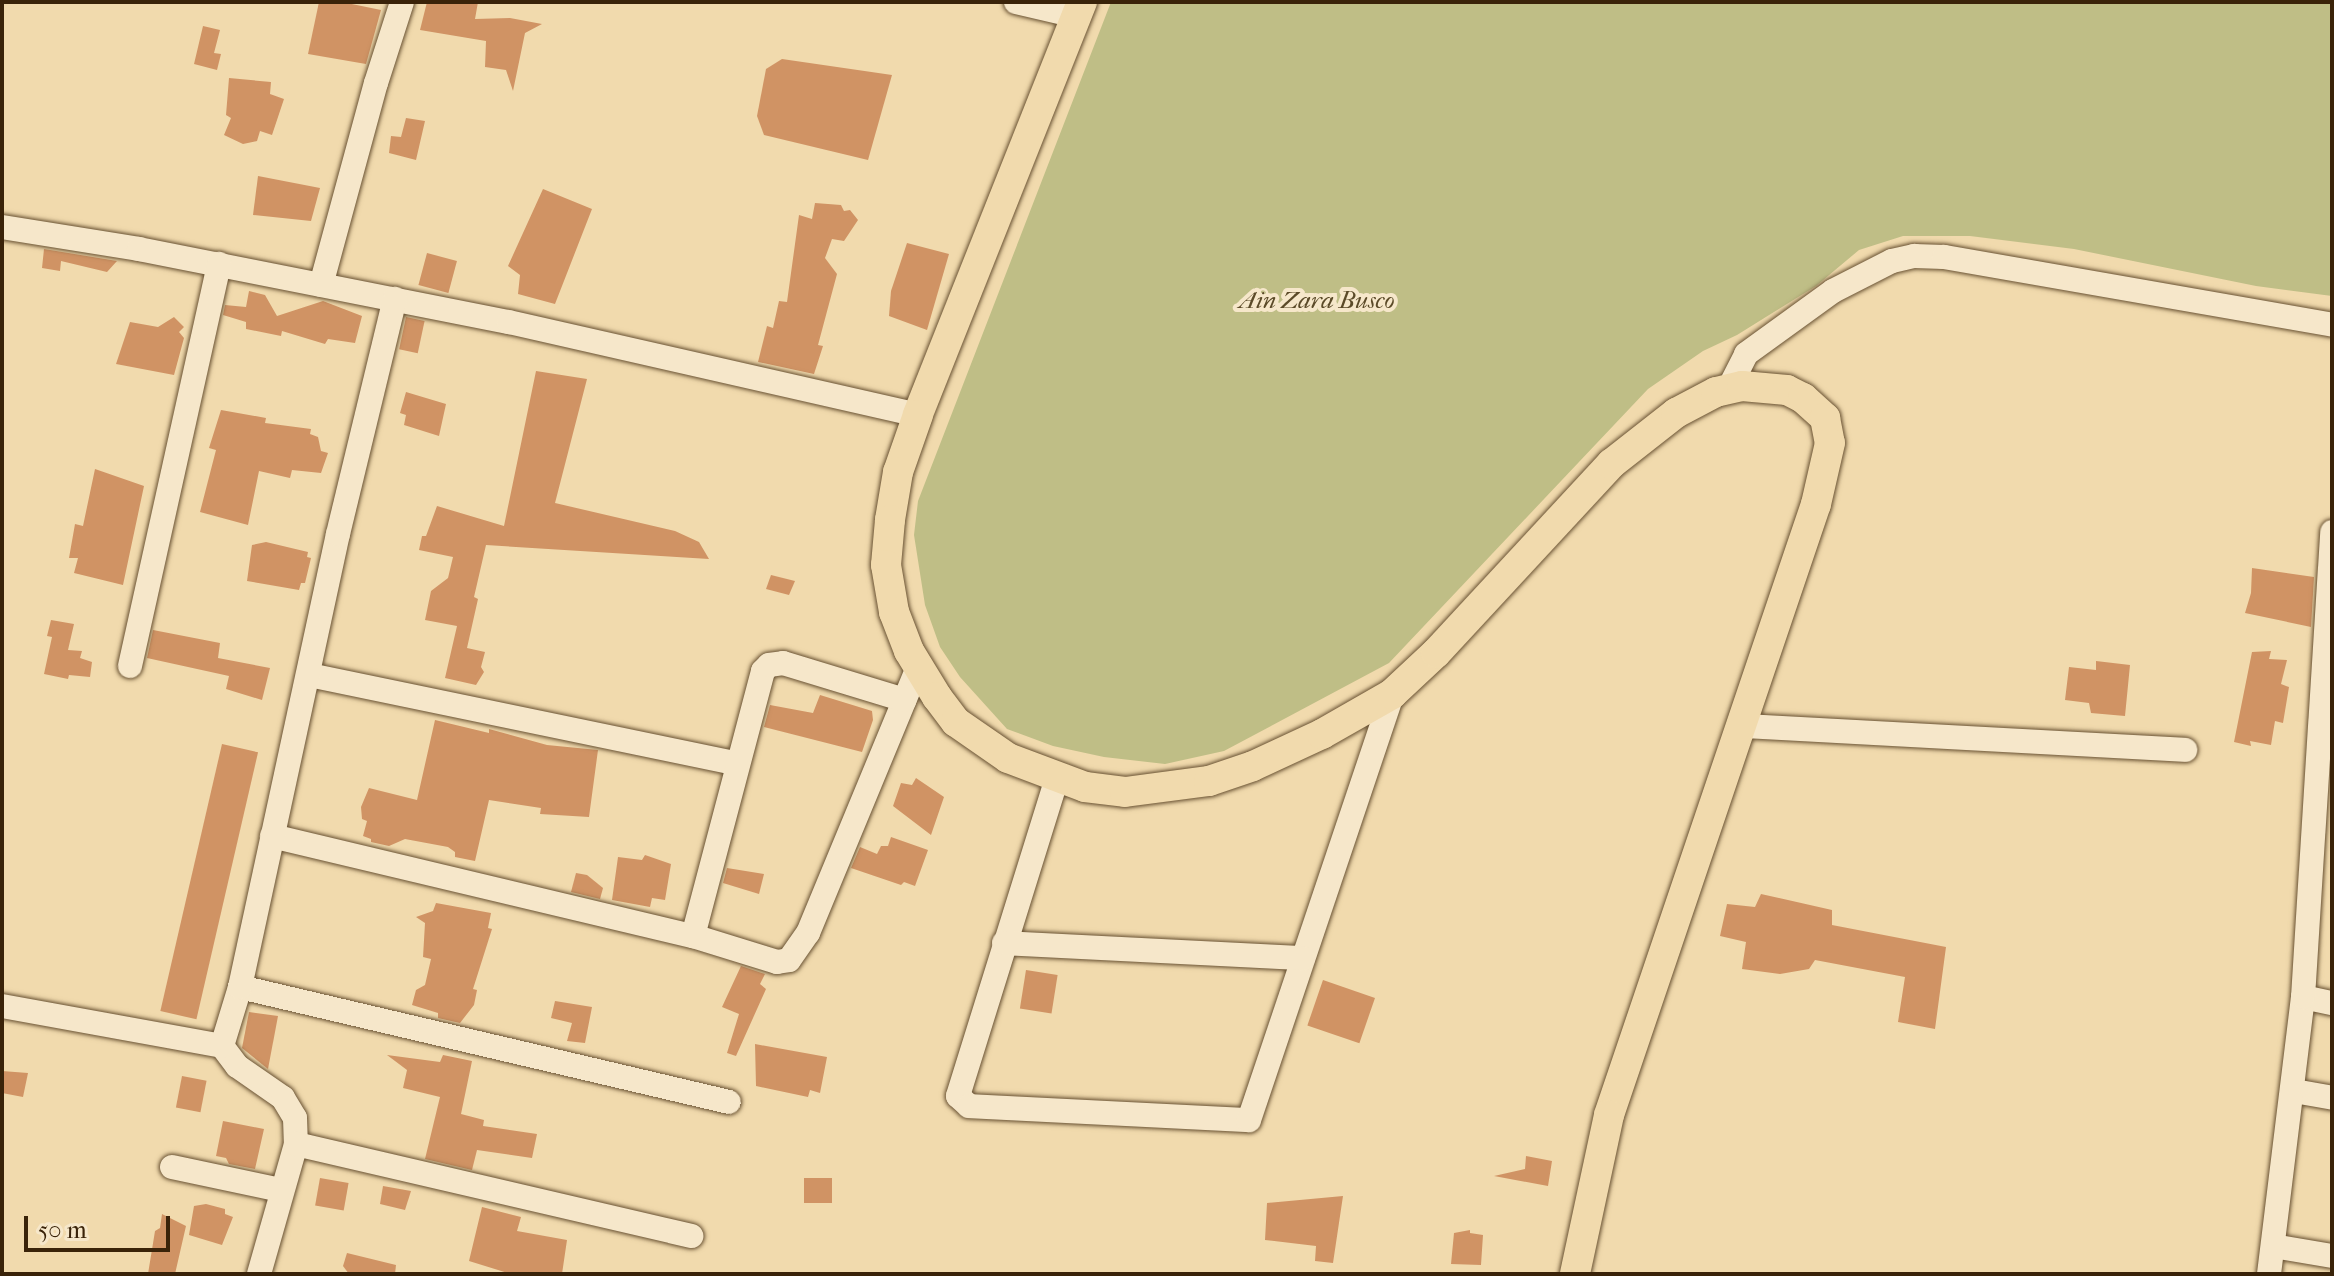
<!DOCTYPE html>
<style>
body{margin:0}
#map{position:relative;width:2334px;height:1276px;overflow:hidden;background:#f1daad;font-family:"IM FELL French Canon",serif}
div>[style]{position:absolute}
[style*='--x']{left:calc(var(--x)*1px);top:calc(var(--y)*1px);width:calc(var(--w)*1px);rotate:calc(var(--a)*1deg)}
.green>*{inset:0;background:#bfbe86}
.building>*{inset:0;background:#d09364;transform-origin:0 0}
.roads{filter:drop-shadow(0 0 2px #685132) drop-shadow(0 0 2px #685132)}
.minor>*{height:24px;margin:-12px;padding:0 12px;transform-origin:12px;border-radius:12px;background:#f6e7ca}
.major>*{height:30px;margin:-15px;padding:0 15px;transform-origin:15px;border-radius:15px;background:#f1daad}
span{translate:-50% -50%;white-space:nowrap;text-align:center;line-height:1.15;-webkit-text-stroke:8px #f6e7ca;paint-order:stroke}
.park-label{font-size:24px;color:#5b4a28;font-style:italic}
.frame{position:absolute;inset:0;border:4px solid #3a2309;pointer-events:none}
.scale{position:absolute;left:24px;top:1216px;width:146px;height:36px;box-sizing:border-box;border:4px solid #3a2309;border-top:0;padding-left:10px;font-size:24px;line-height:28px;white-space:nowrap;color:#3a2309;-webkit-text-stroke:6px #f6e7ca;paint-order:stroke}
</style>
<div id="map">
<div class="green">
<i style="clip-path:polygon(1111px 2px,2332px 2px,2332px 296px,2256px 286px,2074px 249px,1970px 236px,1903px 236px,1859px 250px,1816px 286px,1737px 335px,1703px 351px,1648px 389px,1389px 663px,1224px 751px,1165px 764px,1104px 757px,1053px 746px,1007px 729px,960px 677px,940px 647px,925px 605px,914px 535px,918px 501px)"></i>
</div>
<div class="building">
<i style="clip-path:polygon(319px 2px,342px 2px,381px 10px,366px 64px,308px 54px)"></i>
<i style="clip-path:polygon(427px 2px,478px 2px,475px 19px,510px 18px,542px 24px,525px 33px,513px 91px,506px 70px,485px 67px,486px 41px,420px 30px)"></i>
<i style="clip-path:polygon(203px 26px,220px 30px,214px 53px,221px 54px,217px 70px,194px 64px)"></i>
<i style="clip-path:polygon(782px 59px,892px 75px,868px 160px,764px 135px,757px 116px,766px 69px)"></i>
<i style="clip-path:polygon(229px 78px,271px 82px,270px 94px,284px 99px,272px 135px,260px 131px,257px 141px,243px 144px,224px 135px,231px 118px,226px 115px)"></i>
<i style="clip-path:polygon(406px 118px,425px 121px,416px 160px,389px 153px,391px 136px,401px 137px)"></i>
<i style="clip-path:polygon(258px 176px,320px 188px,311px 221px,253px 215px)"></i>
<i style="clip-path:polygon(543px 189px,592px 209px,555px 304px,518px 294px,520px 275px,508px 266px)"></i>
<i style="clip-path:polygon(815px 203px,841px 205px,844px 211px,850px 210px,858px 220px,844px 241px,832px 239px,825px 258px,837px 274px,818px 345px,823px 346px,814px 374px,758px 362px,767px 326px,773px 328px,779px 301px,787px 302px,799px 215px,812px 219px)"></i>
<i style="clip-path:polygon(907px 243px,949px 254px,927px 330px,889px 316px,891px 291px)"></i>
<i style="clip-path:polygon(44px 249px,117px 261px,107px 272px,61px 261px,60px 271px,42px 268px)"></i>
<i style="left:427px;top:253px;width:31px;height:33px;rotate:15deg"></i>
<i style="clip-path:polygon(249px 291px,265px 295px,277px 316px,323px 301px,362px 316px,355px 343px,328px 339px,325px 344px,282px 331px,281px 336px,246px 329px,246px 322px,223px 315px,225px 305px,246px 307px)"></i>
<i style="clip-path:polygon(174px 317px,184px 327px,179px 332px,184px 338px,174px 375px,116px 364px,130px 322px,158px 327px)"></i>
<i style="left:406px;top:317px;width:19px;height:33px;rotate:12deg"></i>
<i style="clip-path:polygon(536px 371px,587px 379px,555px 503px,675px 531px,699px 542px,709px 559px,486px 545px,474px 597px,478px 599px,467px 648px,485px 652px,481px 667px,484px 672px,476px 685px,445px 678px,457px 626px,425px 620px,431px 591px,448px 578px,453px 557px,419px 550px,422px 536px,426px 536px,437px 506px,504px 526px)"></i>
<i style="clip-path:polygon(406px 392px,446px 404px,439px 436px,404px 425px,406px 415px,400px 413px)"></i>
<i style="clip-path:polygon(221px 410px,266px 418px,265px 423px,311px 429px,310px 434px,318px 437px,321px 451px,328px 453px,321px 473px,292px 470px,290px 478px,259px 471px,248px 525px,200px 512px,216px 450px,209px 448px)"></i>
<i style="clip-path:polygon(95px 469px,144px 486px,123px 585px,74px 573px,78px 558px,69px 558px,75px 524px,83px 526px)"></i>
<i style="clip-path:polygon(266px 542px,308px 552px,307px 557px,311px 558px,305px 583px,301px 583px,299px 590px,247px 581px,252px 545px)"></i>
<i style="clip-path:polygon(2252px 568px,2314px 577px,2311px 627px,2245px 613px,2251px 593px)"></i>
<i style="clip-path:polygon(771px 575px,795px 581px,789px 595px,766px 589px)"></i>
<i style="clip-path:polygon(51px 620px,74px 624px,68px 650px,82px 651px,80px 658px,92px 662px,90px 677px,69px 675px,68px 679px,44px 674px,52px 637px,47px 636px)"></i>
<i style="clip-path:polygon(153px 630px,220px 643px,218px 658px,270px 668px,262px 700px,226px 689px,229px 676px,147px 658px)"></i>
<i style="clip-path:polygon(2271px 651px,2269px 659px,2287px 660px,2281px 684px,2289px 687px,2283px 723px,2275px 721px,2271px 745px,2250px 741px,2251px 746px,2234px 742px,2252px 652px)"></i>
<i style="clip-path:polygon(2096px 661px,2130px 665px,2125px 716px,2091px 713px,2089px 703px,2065px 700px,2069px 667px,2096px 670px)"></i>
<i style="clip-path:polygon(820px 695px,872px 711px,873px 720px,862px 752px,764px 727px,770px 705px,813px 713px)"></i>
<i style="clip-path:polygon(435px 720px,489px 733px,489px 729px,547px 745px,598px 750px,589px 817px,540px 814px,541px 808px,489px 800px,475px 861px,455px 857px,455px 852px,448px 847px,405px 839px,389px 846px,371px 842px,371px 839px,363px 836px,367px 821px,362px 819px,361px 807px,369px 788px,417px 800px)"></i>
<i style="left:222px;top:744px;width:37px;height:274px;rotate:13deg"></i>
<i style="clip-path:polygon(916px 778px,944px 797px,931px 835px,893px 806px,901px 783px,912px 785px)"></i>
<i style="clip-path:polygon(891px 837px,928px 850px,915px 886px,904px 882px,901px 885px,851px 868px,860px 847px,877px 854px,881px 846px,888px 846px)"></i>
<i style="clip-path:polygon(645px 855px,671px 864px,665px 900px,652px 898px,650px 907px,612px 900px,618px 857px,642px 860px)"></i>
<i style="clip-path:polygon(727px 868px,764px 874px,759px 894px,723px 883px)"></i>
<i style="clip-path:polygon(576px 873px,587px 875px,603px 888px,600px 899px,571px 892px)"></i>
<i style="clip-path:polygon(1761px 894px,1832px 910px,1832px 925px,1946px 947px,1935px 1029px,1898px 1022px,1905px 977px,1815px 960px,1809px 969px,1780px 974px,1742px 969px,1746px 942px,1720px 936px,1727px 904px,1755px 907px)"></i>
<i style="clip-path:polygon(436px 903px,491px 913px,488px 928px,492px 929px,473px 989px,477px 990px,474px 1005px,460px 1023px,438px 1018px,438px 1013px,412px 1005px,416px 990px,425px 985px,431px 959px,423px 957px,425px 923px,416px 917px,433px 911px)"></i>
<i style="clip-path:polygon(741px 966px,765px 974px,760px 984px,766px 989px,736px 1056px,727px 1053px,739px 1014px,722px 1007px)"></i>
<i style="left:1026px;top:970px;width:32px;height:39px;rotate:9deg"></i>
<i style="left:1323px;top:980px;width:55px;height:48px;rotate:19deg"></i>
<i style="clip-path:polygon(555px 1001px,592px 1007px,585px 1043px,567px 1041px,572px 1023px,551px 1018px)"></i>
<i style="clip-path:polygon(249px 1012px,278px 1016px,268px 1069px,242px 1048px)"></i>
<i style="clip-path:polygon(755px 1044px,827px 1057px,820px 1093px,810px 1090px,808px 1097px,756px 1086px)"></i>
<i style="clip-path:polygon(387px 1055px,440px 1062px,443px 1055px,472px 1061px,461px 1114px,484px 1120px,483px 1126px,537px 1134px,532px 1158px,477px 1150px,472px 1170px,425px 1159px,440px 1097px,403px 1088px,407px 1070px)"></i>
<i style="clip-path:polygon(2px 1071px,28px 1073px,23px 1097px,2px 1093px)"></i>
<i style="left:182px;top:1076px;width:25px;height:32px;rotate:11deg"></i>
<i style="clip-path:polygon(223px 1121px,264px 1129px,255px 1169px,229px 1164px,226px 1158px,216px 1156px)"></i>
<i style="clip-path:polygon(1526px 1156px,1552px 1161px,1548px 1186px,1494px 1176px,1525px 1169px)"></i>
<i style="left:320px;top:1178px;width:29px;height:28px;rotate:10deg"></i>
<i style="left:804px;top:1178px;width:28px;height:25px"></i>
<i style="clip-path:polygon(383px 1186px,411px 1191px,405px 1210px,380px 1204px)"></i>
<i style="clip-path:polygon(1343px 1196px,1333px 1263px,1315px 1261px,1316px 1246px,1265px 1240px,1267px 1203px)"></i>
<i style="clip-path:polygon(206px 1204px,225px 1209px,225px 1214px,233px 1217px,222px 1245px,189px 1235px,194px 1206px)"></i>
<i style="clip-path:polygon(482px 1207px,521px 1217px,517px 1231px,567px 1240px,562px 1274px,511px 1274px,469px 1261px)"></i>
<i style="clip-path:polygon(162px 1214px,186px 1226px,175px 1274px,148px 1274px,155px 1231px,160px 1228px)"></i>
<i style="clip-path:polygon(1470px 1230px,1470px 1233px,1483px 1235px,1481px 1265px,1451px 1264px,1454px 1233px)"></i>
<i style="clip-path:polygon(347px 1253px,396px 1265px,395px 1274px,349px 1274px,343px 1266px)"></i>
</div>
<div class="roads">
<div class="minor">
<i style="--x:1016;--y:2;--w:62;--a:13.1"></i>
<i style="--x:2;--y:227;--w:139;--a:9.1"></i>
<i style="--x:139;--y:249;--w:377;--a:11.2"></i>
<i style="--x:509;--y:322;--w:419;--a:12.8"></i>
<i style="--x:321;--y:285;--w:209;--a:-74.8"></i>
<i style="--x:376;--y:83;--w:85;--a:-72.2"></i>
<i style="--x:1729;--y:388;--w:38;--a:-63"></i>
<i style="--x:1746;--y:354;--w:107;--a:-35.9"></i>
<i style="--x:1833;--y:291;--w:66;--a:-27"></i>
<i style="--x:1892;--y:261;--w:23;--a:-13"></i>
<i style="--x:1914;--y:256;--w:30;--a:2"></i>
<i style="--x:1944;--y:257;--w:394;--a:9.9"></i>
<i style="--x:130;--y:666;--w:412;--a:-77.5"></i>
<i style="--x:309;--y:675;--w:437;--a:11.7"></i>
<i style="--x:1743;--y:726;--w:443;--a:3.1"></i>
<i style="--x:1057;--y:778;--w:333;--a:107.3"></i>
<i style="--x:958;--y:1096;--w:15;--a:42"></i>
<i style="--x:969;--y:1106;--w:280;--a:2.9"></i>
<i style="--x:1249;--y:1120;--w:449;--a:-71.4"></i>
<i style="--x:272;--y:836;--w:433;--a:13.4"></i>
<i style="--x:693;--y:936;--w:88;--a:17.2"></i>
<i style="--x:777;--y:962;--w:12;--a:-9"></i>
<i style="--x:789;--y:960;--w:33;--a:-55"></i>
<i style="--x:808;--y:933;--w:287;--a:-67.5"></i>
<i style="--x:693;--y:936;--w:274;--a:-75.2"></i>
<i style="--x:763;--y:671;--w:8;--a:-45"></i>
<i style="--x:769;--y:665;--w:14;--a:-8"></i>
<i style="--x:783;--y:663;--w:127;--a:16.9"></i>
<i style="--x:1004;--y:943;--w:299;--a:2.9"></i>
<i style="--x:240;--y:987;--w:502;--a:13.23"></i>
<i style="--x:2303;--y:997;--w:30;--a:12"></i>
<i style="--x:2;--y:1006;--w:224;--a:10.3"></i>
<i style="--x:222;--y:1046;--w:25;--a:53"></i>
<i style="--x:237;--y:1066;--w:56;--a:34.8"></i>
<i style="--x:283;--y:1098;--w:23;--a:59"></i>
<i style="--x:295;--y:1118;--w:26;--a:88"></i>
<i style="--x:296;--y:1144;--w:135;--a:105.9"></i>
<i style="--x:222;--y:1046;--w:62;--a:-73"></i>
<i style="--x:240;--y:987;--w:463;--a:-77.8"></i>
<i style="--x:338;--y:534;--w:242;--a:-76.4"></i>
<i style="--x:2294;--y:1091;--w:39;--a:10"></i>
<i style="--x:296;--y:1144;--w:406;--a:13.1"></i>
<i style="--x:172;--y:1167;--w:111;--a:11.9"></i>
<i style="--x:2273;--y:1246;--w:60;--a:9.6"></i>
<i style="--x:2269;--y:1274;--w:279;--a:-83"></i>
<i style="--x:2303;--y:997;--w:466;--a:-86.4"></i>
</div>
<div class="major">
<i style="--x:1082;--y:2;--w:444;--a:111.7"></i>
<i style="--x:918;--y:415;--w:60;--a:109.3"></i>
<i style="--x:898;--y:472;--w:49;--a:99.5"></i>
<i style="--x:890;--y:520;--w:45;--a:95.1"></i>
<i style="--x:886;--y:565;--w:48;--a:80.3"></i>
<i style="--x:894;--y:612;--w:42;--a:69"></i>
<i style="--x:909;--y:651;--w:54;--a:58.7"></i>
<i style="--x:937;--y:697;--w:31;--a:53"></i>
<i style="--x:956;--y:722;--w:63;--a:34.7"></i>
<i style="--x:1008;--y:758;--w:82;--a:20.6"></i>
<i style="--x:1085;--y:787;--w:40;--a:7.1"></i>
<i style="--x:1125;--y:792;--w:85;--a:-7.5"></i>
<i style="--x:1209;--y:781;--w:46;--a:-18.8"></i>
<i style="--x:1253;--y:766;--w:76;--a:-24.9"></i>
<i style="--x:1322;--y:734;--w:81;--a:-29.7"></i>
<i style="--x:1392;--y:694;--w:60;--a:-43"></i>
<i style="--x:1436;--y:653;--w:258;--a:-47.2"></i>
<i style="--x:1611;--y:464;--w:83;--a:-38.1"></i>
<i style="--x:1676;--y:413;--w:45;--a:-27.7"></i>
<i style="--x:1716;--y:392;--w:27;--a:-13"></i>
<i style="--x:1742;--y:386;--w:45;--a:5.1"></i>
<i style="--x:1787;--y:390;--w:18;--a:27"></i>
<i style="--x:1803;--y:398;--w:30;--a:42"></i>
<i style="--x:1825;--y:418;--w:25;--a:79"></i>
<i style="--x:1830;--y:443;--w:63;--a:102.9"></i>
<i style="--x:1816;--y:504;--w:645;--a:108.72"></i>
<i style="--x:1609;--y:1115;--w:163;--a:102.1"></i>
</div>
</div>
<div class="park-label">
<span style="left:1317px;top:301px">Ain Zara Busco</span>
</div>
<div class="frame"></div>
<div class="scale">50 m</div>
</div>
